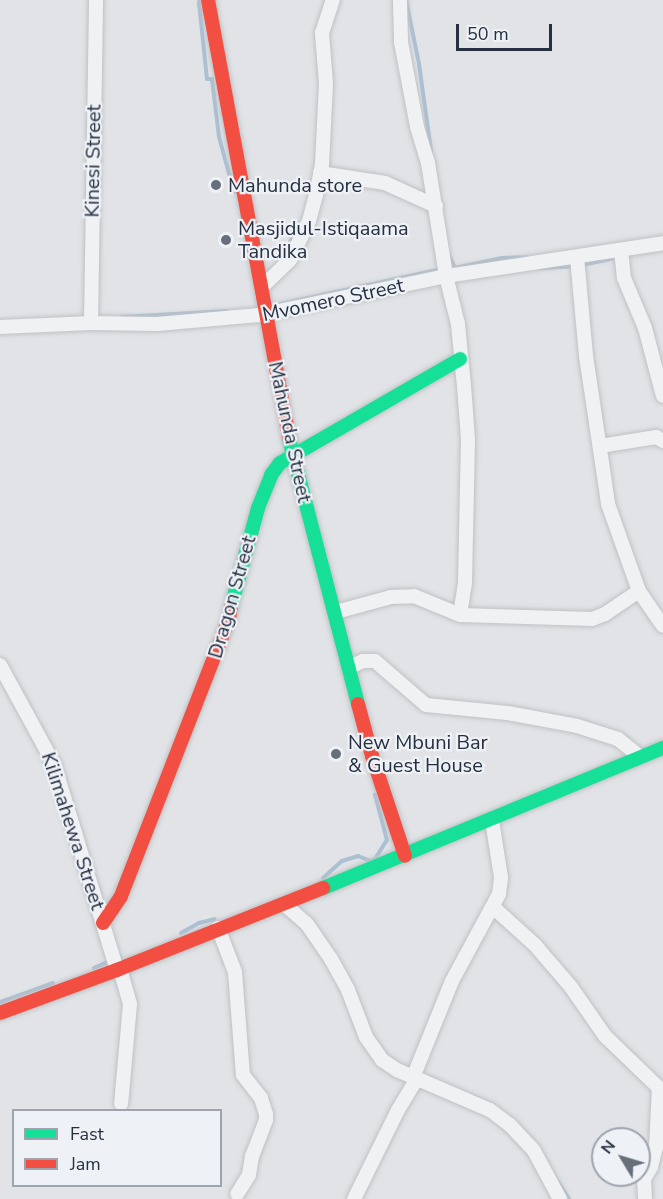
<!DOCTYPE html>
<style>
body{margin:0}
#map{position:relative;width:663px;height:1199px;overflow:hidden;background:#e1e3e6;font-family:"Nunito Sans",sans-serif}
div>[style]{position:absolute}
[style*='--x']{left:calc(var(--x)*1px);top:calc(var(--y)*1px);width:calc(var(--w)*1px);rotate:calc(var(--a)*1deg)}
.stream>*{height:4px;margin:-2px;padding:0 2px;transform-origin:2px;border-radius:2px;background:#acc0d3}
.roads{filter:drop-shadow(0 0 2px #bfc1c4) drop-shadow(0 0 2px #bfc1c4)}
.street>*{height:14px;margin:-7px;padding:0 7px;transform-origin:7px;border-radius:7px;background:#f0f1f3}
.fast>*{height:14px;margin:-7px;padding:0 7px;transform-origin:7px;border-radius:7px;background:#16e098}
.jam>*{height:14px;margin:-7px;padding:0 7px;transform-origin:7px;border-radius:7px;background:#f24e42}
.dots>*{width:16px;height:16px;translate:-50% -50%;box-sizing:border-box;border:3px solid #eef1f6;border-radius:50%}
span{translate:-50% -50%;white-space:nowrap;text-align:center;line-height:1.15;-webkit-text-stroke:4.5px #eef1f6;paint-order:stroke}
.street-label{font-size:20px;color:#263041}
.poi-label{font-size:20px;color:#263041}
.left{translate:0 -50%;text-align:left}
.legend{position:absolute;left:12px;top:1109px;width:210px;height:78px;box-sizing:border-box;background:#eef1f6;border:2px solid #9ea4ae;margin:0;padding:8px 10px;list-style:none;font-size:18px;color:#263041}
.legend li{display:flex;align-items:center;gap:12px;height:30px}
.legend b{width:30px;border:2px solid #9ea4ae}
.north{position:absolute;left:591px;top:1127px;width:60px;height:60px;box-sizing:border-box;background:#eef1f6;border:2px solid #9ea4ae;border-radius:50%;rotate:308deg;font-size:16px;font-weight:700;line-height:24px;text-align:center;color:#263041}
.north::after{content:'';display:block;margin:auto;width:21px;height:27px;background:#676f7b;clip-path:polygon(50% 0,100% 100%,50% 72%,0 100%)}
.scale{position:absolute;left:456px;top:24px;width:96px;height:27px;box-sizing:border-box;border:3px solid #263041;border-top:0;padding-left:8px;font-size:18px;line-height:21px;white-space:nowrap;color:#263041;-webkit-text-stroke:4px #eef1f6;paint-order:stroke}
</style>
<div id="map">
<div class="stream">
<i style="--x:406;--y:0;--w:65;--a:78.5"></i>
<i style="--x:419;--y:64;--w:88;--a:82.1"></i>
<i style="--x:199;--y:2;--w:77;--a:84.1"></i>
<i style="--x:207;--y:79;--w:5;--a:0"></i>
<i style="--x:212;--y:79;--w:58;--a:83.1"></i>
<i style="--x:219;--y:137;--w:57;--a:74.7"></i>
<i style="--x:234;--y:192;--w:4;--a:-14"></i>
<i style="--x:284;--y:252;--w:29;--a:-59"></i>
<i style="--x:448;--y:253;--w:17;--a:65"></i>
<i style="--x:455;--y:268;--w:48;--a:-12"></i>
<i style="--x:502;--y:258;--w:24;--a:-2"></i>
<i style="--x:582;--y:265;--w:38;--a:-12"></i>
<i style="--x:540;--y:268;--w:35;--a:-3"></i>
<i style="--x:272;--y:306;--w:169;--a:-12.3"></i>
<i style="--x:121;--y:317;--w:106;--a:-3.2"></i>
<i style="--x:323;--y:878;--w:25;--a:-42"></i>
<i style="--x:342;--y:861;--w:17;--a:-17"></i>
<i style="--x:358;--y:856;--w:14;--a:21"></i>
<i style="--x:371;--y:861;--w:4;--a:-27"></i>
<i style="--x:375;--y:859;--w:22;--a:-58"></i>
<i style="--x:387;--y:840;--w:47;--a:-104.9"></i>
<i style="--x:181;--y:933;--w:21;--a:-29"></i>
<i style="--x:199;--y:923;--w:16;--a:-14"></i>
<i style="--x:94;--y:968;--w:20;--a:-24"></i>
<i style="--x:0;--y:1002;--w:56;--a:-19.7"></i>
<i style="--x:474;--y:1097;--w:22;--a:24"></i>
<i style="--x:558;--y:1182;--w:20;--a:57"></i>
</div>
<div class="roads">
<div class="street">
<i style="--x:400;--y:0;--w:42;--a:88.6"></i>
<i style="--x:401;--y:42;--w:86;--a:79.3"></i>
<i style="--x:417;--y:127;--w:38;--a:73"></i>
<i style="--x:428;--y:163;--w:114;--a:80.9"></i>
<i style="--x:446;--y:276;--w:49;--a:76"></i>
<i style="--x:458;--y:324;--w:62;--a:84.5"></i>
<i style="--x:464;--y:386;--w:53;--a:85.7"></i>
<i style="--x:468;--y:439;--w:144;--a:91.2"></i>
<i style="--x:465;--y:583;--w:32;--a:99"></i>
<i style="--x:320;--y:173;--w:66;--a:8.7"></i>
<i style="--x:385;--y:183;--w:56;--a:24.3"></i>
<i style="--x:621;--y:250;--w:28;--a:84"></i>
<i style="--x:624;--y:278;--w:54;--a:67.2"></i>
<i style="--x:645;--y:328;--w:70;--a:75.2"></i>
<i style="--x:577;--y:257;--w:99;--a:84.8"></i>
<i style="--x:586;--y:356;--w:150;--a:81.5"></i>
<i style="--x:608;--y:504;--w:92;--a:70.4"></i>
<i style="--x:639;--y:591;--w:42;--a:55.6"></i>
<i style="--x:263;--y:286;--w:37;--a:-44"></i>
<i style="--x:290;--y:260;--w:43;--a:-64"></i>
<i style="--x:309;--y:221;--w:27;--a:-75"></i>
<i style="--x:316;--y:195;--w:31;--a:-79"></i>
<i style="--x:322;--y:165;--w:82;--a:-87.2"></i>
<i style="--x:326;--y:83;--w:50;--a:-94.6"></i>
<i style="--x:322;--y:33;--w:35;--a:-72"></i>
<i style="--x:91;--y:323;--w:323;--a:-89.1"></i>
<i style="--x:0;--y:327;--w:91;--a:-2.5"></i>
<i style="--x:91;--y:323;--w:66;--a:0.9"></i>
<i style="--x:157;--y:324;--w:103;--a:-5"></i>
<i style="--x:260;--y:315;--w:190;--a:-11.8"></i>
<i style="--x:446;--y:276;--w:219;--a:-8.6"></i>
<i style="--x:600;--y:446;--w:57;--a:-9.1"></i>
<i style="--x:656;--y:437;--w:8;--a:30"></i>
<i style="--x:336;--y:612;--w:57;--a:-15.3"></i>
<i style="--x:391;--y:597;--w:23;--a:-2"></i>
<i style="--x:414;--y:596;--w:50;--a:22.4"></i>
<i style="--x:460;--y:615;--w:132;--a:1.7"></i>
<i style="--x:592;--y:619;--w:14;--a:-21"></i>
<i style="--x:605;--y:614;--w:41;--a:-34.1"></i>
<i style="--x:0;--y:665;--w:113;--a:61.4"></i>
<i style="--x:54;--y:764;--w:215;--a:73"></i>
<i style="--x:350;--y:667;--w:14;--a:-25"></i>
<i style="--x:363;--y:661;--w:12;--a:0"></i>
<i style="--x:375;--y:661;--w:67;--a:40.8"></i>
<i style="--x:426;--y:705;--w:82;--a:5.6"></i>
<i style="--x:508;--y:713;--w:70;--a:10.7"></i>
<i style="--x:577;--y:726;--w:43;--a:17.6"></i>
<i style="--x:618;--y:739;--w:27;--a:39"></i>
<i style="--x:284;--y:904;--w:30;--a:41"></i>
<i style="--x:307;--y:924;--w:42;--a:55.6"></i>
<i style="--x:331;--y:959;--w:35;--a:61"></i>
<i style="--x:348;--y:990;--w:50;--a:69"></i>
<i style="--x:366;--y:1037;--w:28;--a:55"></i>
<i style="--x:382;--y:1060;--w:18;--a:34"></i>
<i style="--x:397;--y:1070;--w:101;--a:23.3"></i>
<i style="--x:490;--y:1110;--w:25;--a:37"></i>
<i style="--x:510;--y:1125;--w:35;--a:47"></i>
<i style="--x:534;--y:1151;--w:55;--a:61.6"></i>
<i style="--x:493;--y:907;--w:57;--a:42.1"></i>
<i style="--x:535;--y:945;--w:55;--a:49.4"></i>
<i style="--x:571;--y:987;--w:60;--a:55.2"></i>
<i style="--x:605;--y:1036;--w:75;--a:43.9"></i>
<i style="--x:659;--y:1088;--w:59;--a:92.9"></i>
<i style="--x:656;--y:1147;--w:21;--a:104"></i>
<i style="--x:651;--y:1167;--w:14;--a:120"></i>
<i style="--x:644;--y:1179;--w:20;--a:87"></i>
<i style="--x:218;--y:928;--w:47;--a:68.9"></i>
<i style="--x:235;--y:972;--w:103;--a:85.6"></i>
<i style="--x:243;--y:1075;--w:29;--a:52"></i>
<i style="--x:261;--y:1098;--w:17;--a:73"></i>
<i style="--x:266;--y:1114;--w:6;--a:90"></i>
<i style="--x:266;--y:1120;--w:39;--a:111"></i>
<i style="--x:252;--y:1156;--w:19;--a:99"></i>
<i style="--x:249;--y:1175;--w:22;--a:122"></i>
<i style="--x:120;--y:969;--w:36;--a:74"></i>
<i style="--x:130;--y:1004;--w:100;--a:95.1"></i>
<i style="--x:354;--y:1199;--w:99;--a:-63.7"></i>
<i style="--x:398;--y:1110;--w:37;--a:-59"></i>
<i style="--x:417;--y:1078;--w:4;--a:-135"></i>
<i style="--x:414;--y:1075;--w:101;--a:-68"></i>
<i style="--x:452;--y:981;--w:99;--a:-61.6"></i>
<i style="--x:499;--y:894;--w:17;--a:-83"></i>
<i style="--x:501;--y:877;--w:57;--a:-99.1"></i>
</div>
<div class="fast">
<i style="--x:289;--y:439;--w:274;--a:75.4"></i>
<i style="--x:231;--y:607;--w:103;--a:-74.7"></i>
<i style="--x:258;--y:508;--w:35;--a:-68"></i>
<i style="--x:271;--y:475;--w:15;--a:-53"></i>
<i style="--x:280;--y:463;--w:208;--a:-30"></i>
<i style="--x:323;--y:888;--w:368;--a:-22.4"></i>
</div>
<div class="jam">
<i style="--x:208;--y:0;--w:446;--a:79.5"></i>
<i style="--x:358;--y:704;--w:54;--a:74.9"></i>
<i style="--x:372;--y:756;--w:105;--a:71.7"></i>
<i style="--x:103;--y:923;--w:32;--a:-56"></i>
<i style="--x:121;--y:896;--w:297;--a:-68.7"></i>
<i style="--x:229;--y:619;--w:12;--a:-81"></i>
<i style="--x:0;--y:1013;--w:125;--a:-20.2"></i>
<i style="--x:117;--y:970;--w:222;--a:-21.7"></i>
</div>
</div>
<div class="dots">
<i style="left:216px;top:185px;background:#676f7b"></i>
<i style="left:226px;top:240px;background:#676f7b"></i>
<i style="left:336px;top:754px;background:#676f7b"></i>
</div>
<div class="street-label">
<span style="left:93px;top:161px;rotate:-89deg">Kinesi Street</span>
<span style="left:333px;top:300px;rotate:-12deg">Mvomero Street</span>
<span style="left:290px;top:432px;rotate:78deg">Mahunda Street</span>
<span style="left:232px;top:597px;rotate:-74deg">Dragon Street</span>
<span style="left:73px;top:831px;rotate:72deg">Kilimahewa Street</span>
</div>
<div class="poi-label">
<span class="left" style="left:228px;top:185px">Mahunda store</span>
<span class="left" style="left:238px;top:240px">Masjidul-Istiqaama<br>Tandika</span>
<span class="left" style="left:348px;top:754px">New Mbuni Bar<br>&amp; Guest House</span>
</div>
<ul class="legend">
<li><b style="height:8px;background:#16e098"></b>Fast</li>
<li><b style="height:8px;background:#f24e42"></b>Jam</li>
</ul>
<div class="north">N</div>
<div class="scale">50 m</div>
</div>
